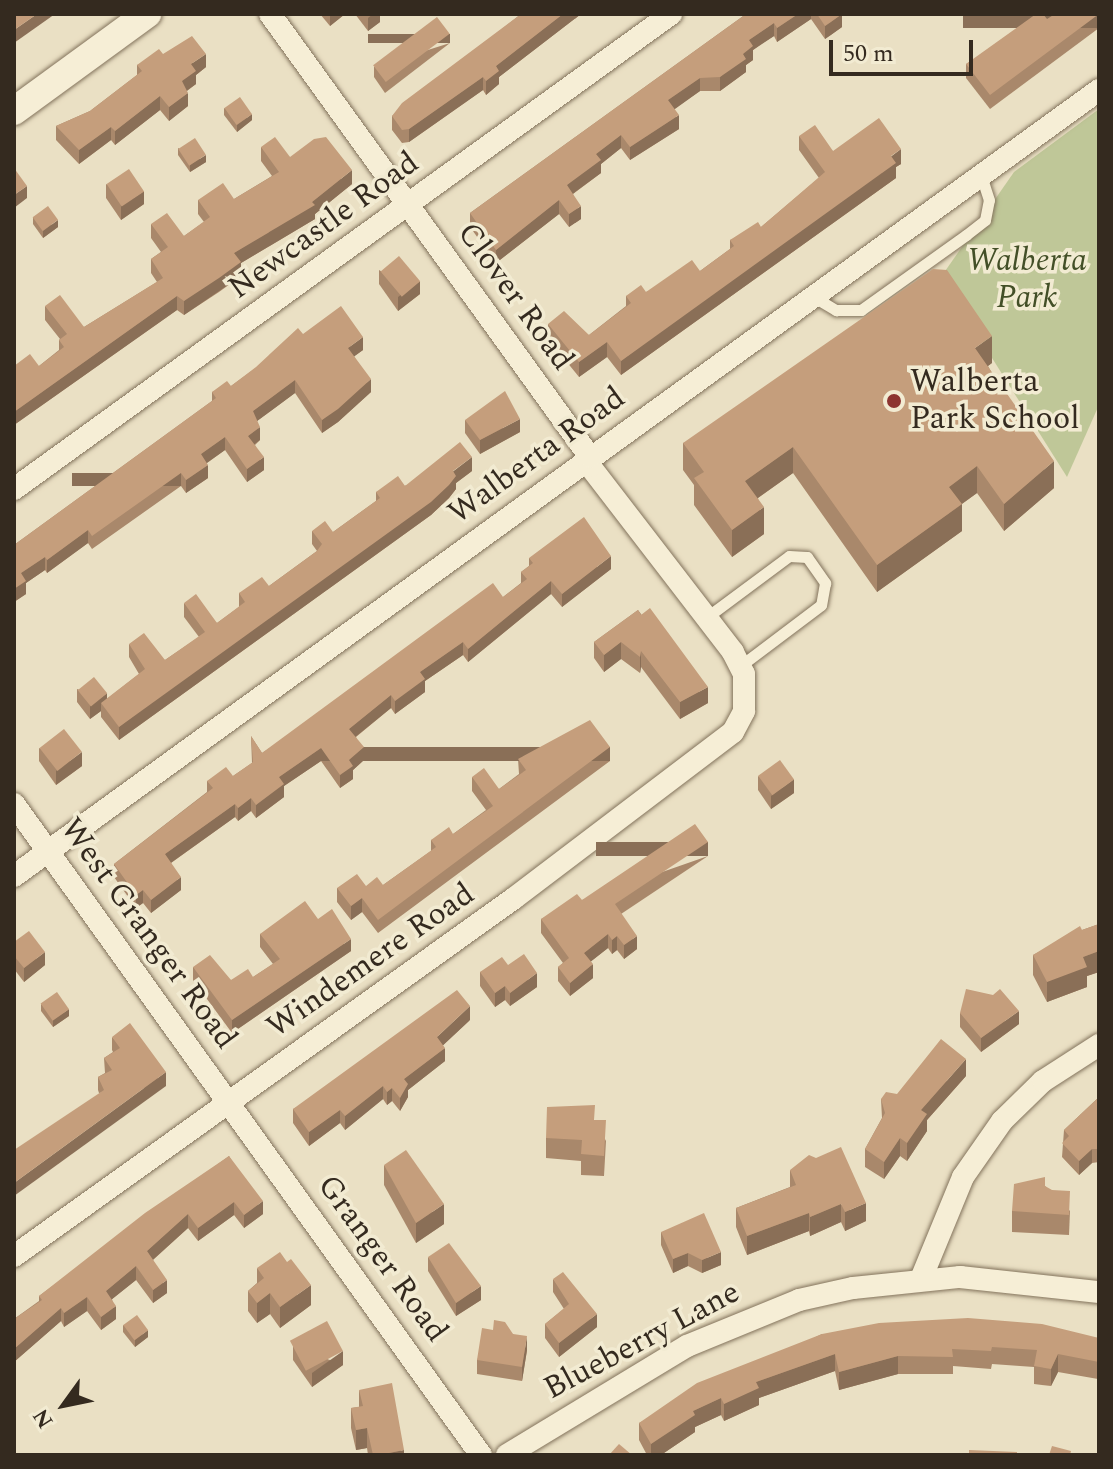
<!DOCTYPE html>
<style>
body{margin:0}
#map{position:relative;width:1113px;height:1469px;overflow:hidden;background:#eae0c4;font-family:Spectral,serif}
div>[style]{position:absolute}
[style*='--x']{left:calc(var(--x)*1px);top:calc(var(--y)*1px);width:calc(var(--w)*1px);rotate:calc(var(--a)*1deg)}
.green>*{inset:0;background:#bfc798}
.roads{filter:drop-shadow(0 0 2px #83735c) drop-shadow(0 0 2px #83735c)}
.service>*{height:11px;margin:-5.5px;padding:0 5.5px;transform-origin:5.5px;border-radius:5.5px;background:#f6eed6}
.minor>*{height:22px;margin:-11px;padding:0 11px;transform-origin:11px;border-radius:11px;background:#f6eed6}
.tertiary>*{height:28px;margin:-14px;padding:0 14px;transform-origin:14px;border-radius:14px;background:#f6eed6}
.wall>*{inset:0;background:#a9886b}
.shaded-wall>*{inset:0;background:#8a6f57;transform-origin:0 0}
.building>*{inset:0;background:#c59e7c;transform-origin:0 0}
.dots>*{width:22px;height:22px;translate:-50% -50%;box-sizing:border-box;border:4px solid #f2ebd2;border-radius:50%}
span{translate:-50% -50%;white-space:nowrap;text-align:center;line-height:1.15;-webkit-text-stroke:7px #f2ebd2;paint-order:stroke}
.street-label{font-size:32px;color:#342a1f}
.park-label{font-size:32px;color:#434f27;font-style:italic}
.poi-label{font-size:32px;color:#342a1f}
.left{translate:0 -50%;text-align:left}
.frame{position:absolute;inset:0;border:16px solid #342a1f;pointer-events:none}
.north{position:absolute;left:24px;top:1365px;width:80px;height:80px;-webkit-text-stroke:6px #f2ebd2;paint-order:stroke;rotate:237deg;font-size:22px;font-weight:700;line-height:32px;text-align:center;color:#342a1f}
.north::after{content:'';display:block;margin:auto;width:28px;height:36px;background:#342a1f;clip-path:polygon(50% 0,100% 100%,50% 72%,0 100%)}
.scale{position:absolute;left:829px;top:40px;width:144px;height:36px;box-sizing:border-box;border:4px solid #342a1f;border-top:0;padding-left:10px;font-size:24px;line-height:28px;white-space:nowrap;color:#342a1f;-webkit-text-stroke:6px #f2ebd2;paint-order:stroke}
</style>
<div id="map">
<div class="green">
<i style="clip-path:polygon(1099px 109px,1099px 405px,1067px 477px,941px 277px,1014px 172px)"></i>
</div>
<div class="roads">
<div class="service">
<i style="--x:814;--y:297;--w:26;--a:31"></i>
<i style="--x:836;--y:310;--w:25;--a:0"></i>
<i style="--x:861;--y:310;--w:129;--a:-35.5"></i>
<i style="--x:966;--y:235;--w:24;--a:-38"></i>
<i style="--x:985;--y:220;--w:20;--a:-79"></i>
<i style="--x:989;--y:200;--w:25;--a:-108"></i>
<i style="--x:707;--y:617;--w:102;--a:-36.6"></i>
<i style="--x:789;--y:556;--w:18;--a:3"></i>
<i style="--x:807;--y:557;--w:32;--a:55"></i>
<i style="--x:825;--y:583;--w:22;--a:100"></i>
<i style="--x:821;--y:605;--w:101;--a:143"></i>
</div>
<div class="minor">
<i style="--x:14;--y:489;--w:811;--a:-35.87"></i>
<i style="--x:14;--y:804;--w:801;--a:54.35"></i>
<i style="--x:14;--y:876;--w:1340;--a:-35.92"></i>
<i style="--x:14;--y:1256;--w:614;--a:-35.58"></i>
<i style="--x:513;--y:899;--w:276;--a:-37.2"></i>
<i style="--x:733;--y:732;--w:24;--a:-62"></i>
<i style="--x:744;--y:711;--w:37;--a:-90"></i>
<i style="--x:744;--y:674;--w:25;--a:-117"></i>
<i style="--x:733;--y:652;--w:235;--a:-127.6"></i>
<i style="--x:590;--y:466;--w:9;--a:-90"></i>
<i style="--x:590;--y:457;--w:546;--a:-125.84"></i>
<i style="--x:921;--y:1279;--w:110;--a:-67.6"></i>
<i style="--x:963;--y:1177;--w:68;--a:-55.1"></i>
<i style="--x:1002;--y:1121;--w:57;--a:-44.3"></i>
<i style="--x:1043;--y:1081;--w:67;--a:-32.7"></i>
<i style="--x:507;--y:1455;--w:210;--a:-31.2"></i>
<i style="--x:687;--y:1346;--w:121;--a:-22.3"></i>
<i style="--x:799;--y:1300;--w:55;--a:-12.5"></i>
<i style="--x:853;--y:1288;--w:108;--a:-5.9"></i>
<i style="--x:960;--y:1277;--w:140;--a:6.2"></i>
</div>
<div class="tertiary">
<i style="--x:14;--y:111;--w:165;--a:-36.1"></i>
</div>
</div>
<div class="wall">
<i style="clip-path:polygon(320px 14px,345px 14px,330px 26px)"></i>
<i style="clip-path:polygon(355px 14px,380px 14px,380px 22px,368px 31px)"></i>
<i style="clip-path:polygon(521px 14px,581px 14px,499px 77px,499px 84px,486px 95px,483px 90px,409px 142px,402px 143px,392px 130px,392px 116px)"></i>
<i style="clip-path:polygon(746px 14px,842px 14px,842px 27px,825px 39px,811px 19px,777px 42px,774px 36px,761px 44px,753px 50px,753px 60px,746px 65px,746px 72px,720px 91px,700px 91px,674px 109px,679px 129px,630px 160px,621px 148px,601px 164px,601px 173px,573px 194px,581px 219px,569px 227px,559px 214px,496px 263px,470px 227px,470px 213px)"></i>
<i style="clip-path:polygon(1099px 14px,1099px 28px,990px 109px,966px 78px,966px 64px,1047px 19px)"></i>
<i style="clip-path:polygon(450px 43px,385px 93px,374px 77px,374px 67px)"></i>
<i style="clip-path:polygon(163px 54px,206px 67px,196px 75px,196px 84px,187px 91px,188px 106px,169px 121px,160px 110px,115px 145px,111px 140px,79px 164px,56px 140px,56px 126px,90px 111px,137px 75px,137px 65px)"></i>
<i style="clip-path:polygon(224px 108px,252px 120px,237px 132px,224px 115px)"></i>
<i style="clip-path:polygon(799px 136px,833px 151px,901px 164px,896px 167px,896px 178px,621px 375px,607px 357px,579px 377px,548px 339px,548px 324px,589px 335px,626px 306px,626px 296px,646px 292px,700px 271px,730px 249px,730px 240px,761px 227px,819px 178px,799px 150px)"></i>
<i style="clip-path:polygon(261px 147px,290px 157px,352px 184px,315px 214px,315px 219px,241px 263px,241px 276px,219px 292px,184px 315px,177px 310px,14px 425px,14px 366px,39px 366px,59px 350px,59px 340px,60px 339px,45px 320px,45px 306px,84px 327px,157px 282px,151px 273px,151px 259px,161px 252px,151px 238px,151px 224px,184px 236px,204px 222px,198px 214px,198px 200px,234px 199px,272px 176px,261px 161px)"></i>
<i style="clip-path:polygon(178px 148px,206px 162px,190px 172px,178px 155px)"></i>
<i style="clip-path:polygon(106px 184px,144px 204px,121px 220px,106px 198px)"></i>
<i style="clip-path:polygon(33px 217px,58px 227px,43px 238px,33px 224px)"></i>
<i style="clip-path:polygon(379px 270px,420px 294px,398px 311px,379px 284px)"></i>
<i style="clip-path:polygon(303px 334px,363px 350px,354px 356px,371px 392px,338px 422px,322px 433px,295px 393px,257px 421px,260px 440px,255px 445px,264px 470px,247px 482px,225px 450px,207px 463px,208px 478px,186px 493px,181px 486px,92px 549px,88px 543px,47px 573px,45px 570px,26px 583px,26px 594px,14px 602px,14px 545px,212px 401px,212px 392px,231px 386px)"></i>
<i style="clip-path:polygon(992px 363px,988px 366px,1054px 488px,1004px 531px,977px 493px,962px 504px,962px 531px,877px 592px,793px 473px,758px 498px,764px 534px,732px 557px,694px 505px,694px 485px,683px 470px,683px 443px)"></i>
<i style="clip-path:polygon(465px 420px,520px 432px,480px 454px,465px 433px)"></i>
<i style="clip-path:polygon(472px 471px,456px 483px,456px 489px,449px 498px,431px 515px,119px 740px,101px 717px,101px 711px,90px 719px,77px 702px,77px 689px,107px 699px,139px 674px,129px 657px,129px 644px,165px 660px,199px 637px,184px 617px,184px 603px,217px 623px,239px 607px,239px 593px,269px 586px,317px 551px,312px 544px,312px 531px,333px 532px,376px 501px,376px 492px)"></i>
<i style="clip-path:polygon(529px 558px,611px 569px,562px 607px,551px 594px,468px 662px,463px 655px,425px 681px,425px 692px,395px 714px,391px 708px,356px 737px,364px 760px,353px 770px,353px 779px,340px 788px,321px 761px,284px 786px,284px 797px,256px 818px,251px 811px,238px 821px,235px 817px,171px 863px,181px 890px,151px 913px,143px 903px,136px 908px,114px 877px,114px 864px,207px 792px,207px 781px,233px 776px,252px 763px,251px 736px,262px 753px,503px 597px,521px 583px,521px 572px,529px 566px)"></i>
<i style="clip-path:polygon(638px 610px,708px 703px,680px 719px,641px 667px,640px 673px,621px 659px,604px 672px,594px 658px,594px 642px)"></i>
<i style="clip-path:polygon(39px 748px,82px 766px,56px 785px,39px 761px)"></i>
<i style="clip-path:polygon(518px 759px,610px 761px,378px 933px,362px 912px,351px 920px,337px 902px,337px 888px,383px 885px,431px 851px,431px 840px,453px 834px,486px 810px,472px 791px,472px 777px,499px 789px,519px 774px)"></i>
<i style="clip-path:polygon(758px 776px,794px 793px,771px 809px,758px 790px)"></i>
<i style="clip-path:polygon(708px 856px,621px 914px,637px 949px,624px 959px,617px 950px,612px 954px,608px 948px,591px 961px,593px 978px,570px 996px,558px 981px,558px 967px,563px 963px,541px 933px,541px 919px,582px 900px)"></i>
<i style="clip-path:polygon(318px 919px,351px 951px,232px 1033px,193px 980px,193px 967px,231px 980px,253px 977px,273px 964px,260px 947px,260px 934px)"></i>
<i style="clip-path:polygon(1099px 924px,1099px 972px,1087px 976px,1087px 987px,1047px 1002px,1033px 975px,1033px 955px,1082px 930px)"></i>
<i style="clip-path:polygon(14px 942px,45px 965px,24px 982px,14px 969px)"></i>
<i style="clip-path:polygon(508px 965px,537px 987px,510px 1006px,505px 1000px,495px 1007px,480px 986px,480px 972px)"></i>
<i style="clip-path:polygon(41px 1004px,69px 1016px,53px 1027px,41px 1011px)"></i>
<i style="clip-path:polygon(960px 1013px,1019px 1024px,981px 1052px,960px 1027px)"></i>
<i style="clip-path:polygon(470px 1020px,443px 1045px,445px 1061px,408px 1090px,408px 1097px,400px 1111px,392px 1101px,387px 1105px,383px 1099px,345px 1130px,340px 1123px,309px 1146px,293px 1123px,293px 1109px)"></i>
<i style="clip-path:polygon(112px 1037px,166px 1086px,99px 1093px,98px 1090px,98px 1077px,105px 1073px,104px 1058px,113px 1052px,112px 1050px)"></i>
<i style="clip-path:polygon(966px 1076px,927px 1120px,927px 1131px,907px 1161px,900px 1156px,884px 1179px,865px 1167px,865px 1149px,882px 1118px,881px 1099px)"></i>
<i style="clip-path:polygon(1099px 1097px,1099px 1162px,1092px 1163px,1079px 1175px,1062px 1157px,1064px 1130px)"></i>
<i style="clip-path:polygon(595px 1120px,606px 1141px,604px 1176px,581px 1175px,581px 1161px,546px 1158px,546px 1138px)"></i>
<i style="clip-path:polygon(229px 1156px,263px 1214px,244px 1228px,234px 1215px,198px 1241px,188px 1228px,153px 1260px,167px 1293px,153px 1303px,136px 1280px,112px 1299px,116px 1319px,101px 1330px,87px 1311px,64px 1327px,61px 1321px,14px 1362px,14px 1319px,39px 1301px,39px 1296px)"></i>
<i style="clip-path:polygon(384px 1165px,444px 1224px,416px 1243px,384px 1185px)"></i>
<i style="clip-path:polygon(790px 1170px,866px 1221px,845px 1231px,841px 1222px,810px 1236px,809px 1231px,747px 1255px,736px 1227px,736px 1208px,790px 1187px)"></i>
<i style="clip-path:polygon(1045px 1186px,1070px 1211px,1069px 1235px,1012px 1232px,1012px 1211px)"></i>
<i style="clip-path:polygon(661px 1232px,721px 1265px,702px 1273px,688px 1266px,673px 1273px,661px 1245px)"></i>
<i style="clip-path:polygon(428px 1257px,481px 1300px,456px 1316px,428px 1271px)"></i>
<i style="clip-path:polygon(257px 1268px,311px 1305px,280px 1328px,270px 1314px,257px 1323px,248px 1311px,248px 1291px,257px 1283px)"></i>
<i style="clip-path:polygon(553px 1279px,597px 1327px,559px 1357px,545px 1338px,545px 1324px,564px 1309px,553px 1292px)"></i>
<i style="clip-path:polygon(123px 1325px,148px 1337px,135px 1347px,123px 1332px)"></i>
<i style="clip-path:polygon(493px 1330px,513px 1334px,527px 1350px,522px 1381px,477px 1374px,477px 1360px)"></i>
<i style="clip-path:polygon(822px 1334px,1099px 1338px,1099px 1396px,1098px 1379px,1058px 1372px,1051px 1386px,1034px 1384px,1034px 1367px,992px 1364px,991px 1369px,953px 1366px,953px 1374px,898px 1374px,839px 1390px,835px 1371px,759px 1398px,759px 1405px,724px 1421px,721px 1415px,695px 1427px,695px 1432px,661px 1455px,647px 1455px,639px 1440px,639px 1423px)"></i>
<i style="clip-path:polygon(293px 1346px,343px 1365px,312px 1387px,293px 1360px)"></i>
<i style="clip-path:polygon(359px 1390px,404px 1455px,368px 1455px,367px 1448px,356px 1450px,351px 1428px,351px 1408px,359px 1407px)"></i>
</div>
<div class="shaded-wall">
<i style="clip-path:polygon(37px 14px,55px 14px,14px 43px,14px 30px)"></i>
<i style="clip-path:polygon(330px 14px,345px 14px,330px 26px)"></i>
<i style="clip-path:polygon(373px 14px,380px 14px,380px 22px,368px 31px,368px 18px)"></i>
<i style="clip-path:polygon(563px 14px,581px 14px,499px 77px,499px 84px,486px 95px,486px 81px,496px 66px)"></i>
<i style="clip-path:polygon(798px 14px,811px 14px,811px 19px,777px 42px,777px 28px)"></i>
<i style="clip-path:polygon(842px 14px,842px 27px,825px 39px,825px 26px)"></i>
<i style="left:1099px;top:14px;width:14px;height:136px;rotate:90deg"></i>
<i style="clip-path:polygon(774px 23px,774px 36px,753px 50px,753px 60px,746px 65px,746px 72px,720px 91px,720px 77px,743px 54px,749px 40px)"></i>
<i style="left:450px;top:34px;width:9px;height:82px;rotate:90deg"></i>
<i style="clip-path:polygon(206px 54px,206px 67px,196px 75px,196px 84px,182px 94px,182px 81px,191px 64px)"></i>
<i style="clip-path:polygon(483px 77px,483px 90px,409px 142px,409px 129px)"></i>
<i style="clip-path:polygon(700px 78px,700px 91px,668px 114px,668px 100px)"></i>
<i style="clip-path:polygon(188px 93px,188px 106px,169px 121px,169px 107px)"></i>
<i style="clip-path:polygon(160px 96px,160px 110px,115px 145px,115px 131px)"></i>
<i style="clip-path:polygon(252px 114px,252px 120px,237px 132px,237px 125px)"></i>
<i style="clip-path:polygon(679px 115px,679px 129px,630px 160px,630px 147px)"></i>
<i style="clip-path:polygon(111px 127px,111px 140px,79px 164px,79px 150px)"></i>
<i style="clip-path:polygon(621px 135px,621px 148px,601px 164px,601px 173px,567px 198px,567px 185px,596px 154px)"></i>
<i style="clip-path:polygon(901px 149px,901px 164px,896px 167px,896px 178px,621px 375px,621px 361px)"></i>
<i style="clip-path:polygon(206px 155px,206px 162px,190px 172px,190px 165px)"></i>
<i style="clip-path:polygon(352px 170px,352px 184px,315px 214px,315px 219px,241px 263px,241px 276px,184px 315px,184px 301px,234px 253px,312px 202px)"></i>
<i style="clip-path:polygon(27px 186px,27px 198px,14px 208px,14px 195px)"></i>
<i style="clip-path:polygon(144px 191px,144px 204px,121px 220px,121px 206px)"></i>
<i style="clip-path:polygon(559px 200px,559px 214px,496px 263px,496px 250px)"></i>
<i style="clip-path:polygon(581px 206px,581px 219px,569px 227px,569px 214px)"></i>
<i style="clip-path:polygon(58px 220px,58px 227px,43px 238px,43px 231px)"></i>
<i style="clip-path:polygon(420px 281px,420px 294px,398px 311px,398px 297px)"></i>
<i style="clip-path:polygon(177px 296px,177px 310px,14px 425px,14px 412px)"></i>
<i style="clip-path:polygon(992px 336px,992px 363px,975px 375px,975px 348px)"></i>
<i style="clip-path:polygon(363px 337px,363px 350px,348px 361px,348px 348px)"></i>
<i style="clip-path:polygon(607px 342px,607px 357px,579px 377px,579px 362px)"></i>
<i style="clip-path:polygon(371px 379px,371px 392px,338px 422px,322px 433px,322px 420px)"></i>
<i style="clip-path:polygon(295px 380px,295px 393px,253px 424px,253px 411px)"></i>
<i style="clip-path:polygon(520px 419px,520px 432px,480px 454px,480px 440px)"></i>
<i style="clip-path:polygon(260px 427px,260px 440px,248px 449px,248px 436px)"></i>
<i style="clip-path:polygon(225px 437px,225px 450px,201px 467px,201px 454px)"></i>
<i style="clip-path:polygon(793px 447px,793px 473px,745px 507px,745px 481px)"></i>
<i style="clip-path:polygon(264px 457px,264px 470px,247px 482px,247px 469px)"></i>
<i style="clip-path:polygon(472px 457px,472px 471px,456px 483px,456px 489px,449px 498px,431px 515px,119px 740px,119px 727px)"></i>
<i style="clip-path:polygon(1054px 461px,1054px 488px,1004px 531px,1004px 504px)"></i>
<i style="clip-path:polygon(208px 465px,208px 478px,186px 493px,186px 480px)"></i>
<i style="clip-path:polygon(977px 466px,977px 493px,949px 513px,949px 487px)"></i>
<i style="left:181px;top:473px;width:13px;height:109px;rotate:90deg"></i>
<i style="clip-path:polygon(962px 504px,962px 531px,877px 592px,877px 565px)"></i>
<i style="clip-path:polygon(764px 507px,764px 534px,732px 557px,732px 530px)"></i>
<i style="clip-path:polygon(88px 530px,88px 543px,47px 573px,47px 560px)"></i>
<i style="clip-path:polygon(611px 556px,611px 569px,562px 607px,562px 594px)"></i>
<i style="clip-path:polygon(45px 557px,45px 570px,26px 583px,26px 594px,14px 602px,14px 589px,21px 573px)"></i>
<i style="clip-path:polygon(551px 581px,551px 594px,468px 662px,468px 649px)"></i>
<i style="clip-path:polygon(463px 642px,463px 655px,425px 681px,425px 692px,395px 714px,395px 701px,420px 672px)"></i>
<i style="clip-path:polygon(621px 642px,621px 659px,604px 672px,604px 655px)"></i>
<i style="clip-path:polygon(641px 651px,641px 667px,640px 673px,640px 657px)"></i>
<i style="clip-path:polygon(708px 687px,708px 703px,680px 719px,680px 702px)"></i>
<i style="clip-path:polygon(107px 693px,107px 707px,101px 703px,101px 711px,90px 719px,90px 706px)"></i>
<i style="clip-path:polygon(391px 695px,391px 708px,349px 742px,349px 729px)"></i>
<i style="clip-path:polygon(364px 747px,364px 760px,353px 770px,353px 779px,340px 788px,340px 775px,349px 760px)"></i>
<i style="left:610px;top:747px;width:14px;height:289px;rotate:90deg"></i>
<i style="clip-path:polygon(321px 748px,321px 761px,284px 786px,284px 797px,256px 818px,256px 805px,279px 777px)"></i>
<i style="clip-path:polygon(82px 752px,82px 766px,56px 785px,56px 771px)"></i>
<i style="clip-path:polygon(794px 779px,794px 793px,771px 809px,771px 796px)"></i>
<i style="clip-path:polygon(251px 798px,251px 811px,238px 821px,238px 808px)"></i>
<i style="clip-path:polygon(235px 804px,235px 817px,165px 867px,165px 854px)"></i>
<i style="left:708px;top:842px;width:14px;height:112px;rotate:90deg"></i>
<i style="clip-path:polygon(181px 877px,181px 890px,151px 913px,151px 900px)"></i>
<i style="clip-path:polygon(143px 890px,143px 903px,136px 908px,136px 895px)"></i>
<i style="clip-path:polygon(362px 898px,362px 912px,351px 920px,351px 906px)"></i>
<i style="clip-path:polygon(608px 934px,608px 948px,584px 967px,584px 953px)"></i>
<i style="clip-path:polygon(617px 936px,617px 950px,612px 954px,612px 940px)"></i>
<i style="clip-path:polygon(637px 936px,637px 949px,624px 959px,624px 945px)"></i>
<i style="clip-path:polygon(351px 939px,351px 951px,232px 1033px,232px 1020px)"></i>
<i style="clip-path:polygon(1099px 951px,1099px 972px,1087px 976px,1087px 987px,1047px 1002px,1047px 982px,1083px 957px)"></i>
<i style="clip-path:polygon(45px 952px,45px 965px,24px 982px,24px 968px)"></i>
<i style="clip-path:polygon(593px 964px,593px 978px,570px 996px,570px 983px)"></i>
<i style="clip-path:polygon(537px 973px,537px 987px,510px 1006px,510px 993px)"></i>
<i style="clip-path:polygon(505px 986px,505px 1000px,495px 1007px,495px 993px)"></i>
<i style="clip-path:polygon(470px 1006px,470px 1020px,437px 1051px,437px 1037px)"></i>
<i style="clip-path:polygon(69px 1009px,69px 1016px,53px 1027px,53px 1020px)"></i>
<i style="clip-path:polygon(1019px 1011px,1019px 1024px,981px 1052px,981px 1038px)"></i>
<i style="clip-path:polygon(445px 1048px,445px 1061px,408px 1090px,408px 1097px,400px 1111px,400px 1098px,404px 1079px)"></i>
<i style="clip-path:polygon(966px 1059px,966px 1076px,927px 1120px,927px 1131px,907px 1161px,907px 1143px,921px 1110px)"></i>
<i style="clip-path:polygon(166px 1072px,166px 1086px,14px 1196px,14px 1183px)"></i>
<i style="clip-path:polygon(383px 1086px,383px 1099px,345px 1130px,345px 1116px)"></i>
<i style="clip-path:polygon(392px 1088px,392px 1101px,387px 1105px,387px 1092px)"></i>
<i style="clip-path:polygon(340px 1110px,340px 1123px,309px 1146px,309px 1132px)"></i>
<i style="clip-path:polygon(900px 1138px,900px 1156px,884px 1179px,884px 1162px)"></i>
<i style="clip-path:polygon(1092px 1149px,1092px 1163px,1079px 1175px,1079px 1161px)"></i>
<i style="clip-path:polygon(263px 1201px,263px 1214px,244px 1228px,244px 1215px)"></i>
<i style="clip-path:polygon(234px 1202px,234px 1215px,198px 1241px,198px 1228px)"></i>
<i style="clip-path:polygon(866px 1203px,866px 1221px,845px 1231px,845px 1212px)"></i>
<i style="clip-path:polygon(444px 1204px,444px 1224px,416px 1243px,416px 1223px)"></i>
<i style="clip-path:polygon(841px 1204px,841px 1222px,810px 1236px,810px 1217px)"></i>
<i style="clip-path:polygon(809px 1213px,809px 1231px,747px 1255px,747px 1236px)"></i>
<i style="clip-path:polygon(188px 1214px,188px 1228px,147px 1265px,147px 1251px)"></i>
<i style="clip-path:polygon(721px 1252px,721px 1265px,702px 1273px,702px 1260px)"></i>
<i style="clip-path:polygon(688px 1253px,688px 1266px,673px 1273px,673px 1259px)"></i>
<i style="clip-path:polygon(136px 1266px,136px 1280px,106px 1304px,106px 1291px)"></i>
<i style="clip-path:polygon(167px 1280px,167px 1293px,153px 1303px,153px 1290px)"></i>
<i style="clip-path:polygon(311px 1285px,311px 1305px,280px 1328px,280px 1307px)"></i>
<i style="clip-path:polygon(481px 1286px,481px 1300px,456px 1316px,456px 1303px)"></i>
<i style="clip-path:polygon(270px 1293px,270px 1314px,257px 1323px,257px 1303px)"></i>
<i style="clip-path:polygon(87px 1297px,87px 1311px,64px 1327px,64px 1313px)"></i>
<i style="clip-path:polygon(116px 1306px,116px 1319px,101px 1330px,101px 1317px)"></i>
<i style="clip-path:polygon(61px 1308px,61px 1321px,14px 1362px,14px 1349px)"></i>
<i style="clip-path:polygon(597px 1314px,597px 1327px,559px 1357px,559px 1343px)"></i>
<i style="clip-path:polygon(148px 1330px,148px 1337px,135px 1347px,135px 1340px)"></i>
<i style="clip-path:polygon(527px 1336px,527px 1350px,522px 1381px,522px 1367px)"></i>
<i style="clip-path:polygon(343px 1351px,343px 1365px,312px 1387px,312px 1373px)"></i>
<i style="clip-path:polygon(835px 1354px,835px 1371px,759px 1398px,759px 1405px,724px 1421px,724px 1404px,756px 1382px)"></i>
<i style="clip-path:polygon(1058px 1354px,1058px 1372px,1051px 1386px,1051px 1369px)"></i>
<i style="clip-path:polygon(898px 1356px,898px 1374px,839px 1390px,839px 1372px)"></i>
<i style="clip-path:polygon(721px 1398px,721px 1415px,695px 1427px,695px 1432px,661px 1455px,651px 1455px,651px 1444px,693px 1411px)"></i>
<i style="clip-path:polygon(367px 1428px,367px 1448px,356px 1450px,356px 1430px)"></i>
<i style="clip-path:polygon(404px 1450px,404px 1455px,379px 1455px)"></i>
</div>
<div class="building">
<i style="clip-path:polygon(14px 14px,37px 14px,14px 30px)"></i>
<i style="clip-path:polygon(521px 14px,563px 14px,496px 66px,499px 71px,486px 81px,483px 77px,409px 129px,402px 130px,392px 116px,402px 103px)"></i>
<i style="clip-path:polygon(746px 14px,798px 14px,777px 28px,774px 23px,749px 40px,753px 46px,743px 54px,746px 59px,720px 77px,700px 78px,668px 100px,679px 115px,630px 147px,621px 135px,596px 154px,601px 160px,567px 185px,581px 206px,569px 214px,559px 200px,496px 250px,470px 213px)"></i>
<i style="clip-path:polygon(817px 14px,842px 14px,825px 26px)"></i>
<i style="clip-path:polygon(1036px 14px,1043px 14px,1047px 19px,1055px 14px,1099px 14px,990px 95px,966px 64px)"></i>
<i style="left:437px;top:17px;width:21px;height:80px;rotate:53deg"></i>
<i style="clip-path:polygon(192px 36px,206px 54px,191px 64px,196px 71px,182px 81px,188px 93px,169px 107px,160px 96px,115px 131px,111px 127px,79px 150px,56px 126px,90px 111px,142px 71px,137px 65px,159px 49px,163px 54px)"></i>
<i style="left:240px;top:97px;width:21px;height:19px;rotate:55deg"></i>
<i style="clip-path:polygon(879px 118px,901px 149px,891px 156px,896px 163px,621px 361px,607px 342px,579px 362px,548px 324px,564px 311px,589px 335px,631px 303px,626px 296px,641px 285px,646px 292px,692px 260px,700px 271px,734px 246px,730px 240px,758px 222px,761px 227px,825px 172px,799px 136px,815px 125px,833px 151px)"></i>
<i style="clip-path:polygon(275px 137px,290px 157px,314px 139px,326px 137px,352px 170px,312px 202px,315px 205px,234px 253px,241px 262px,219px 278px,184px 301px,177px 296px,14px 412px,14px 366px,30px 354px,39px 366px,64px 347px,59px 340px,67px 334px,45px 306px,60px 295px,84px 327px,163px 278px,151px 259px,168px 247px,151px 224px,167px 213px,184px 236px,210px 217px,198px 200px,223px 183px,234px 199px,279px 172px,261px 147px)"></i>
<i style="left:195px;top:138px;width:20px;height:20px;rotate:57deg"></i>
<i style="clip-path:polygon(14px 168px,27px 186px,14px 195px)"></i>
<i style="left:129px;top:169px;width:27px;height:27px;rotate:56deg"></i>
<i style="left:48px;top:206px;width:17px;height:19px;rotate:54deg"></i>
<i style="left:399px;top:256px;width:33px;height:24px;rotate:50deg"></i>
<i style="clip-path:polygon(933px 269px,947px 270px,992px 336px,975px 348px,1054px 461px,1004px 504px,977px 466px,949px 487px,962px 504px,877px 565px,793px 447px,745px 481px,764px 507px,732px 530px,694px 478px,704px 472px,683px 443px)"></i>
<i style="clip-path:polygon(341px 306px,363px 337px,348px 348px,371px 379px,338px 409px,322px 420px,295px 380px,253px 411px,260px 427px,248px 436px,264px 457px,247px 469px,225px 437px,201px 454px,208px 465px,186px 480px,181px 473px,92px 536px,88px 530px,47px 560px,45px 557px,21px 573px,26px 581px,14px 589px,14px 545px,216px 398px,212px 392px,227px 381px,231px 386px,256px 367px,298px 328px,303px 334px)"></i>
<i style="clip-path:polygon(505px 391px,520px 419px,480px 440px,465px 420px)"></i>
<i style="clip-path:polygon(460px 442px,472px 457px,453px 471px,456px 476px,449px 485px,431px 502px,119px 727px,101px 703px,145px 669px,129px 644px,144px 633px,165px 660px,205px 632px,184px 603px,196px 594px,217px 623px,245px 602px,239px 593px,262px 577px,269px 586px,317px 551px,322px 544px,312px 531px,325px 521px,333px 532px,380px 498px,376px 492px,398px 476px,405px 486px)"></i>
<i style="clip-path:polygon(584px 517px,611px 556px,562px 594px,551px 581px,468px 649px,463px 642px,420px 672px,425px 679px,395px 701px,391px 695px,349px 729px,364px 747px,349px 760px,353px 766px,340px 775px,321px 748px,279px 777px,284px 784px,256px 805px,251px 798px,238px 808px,235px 804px,165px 854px,181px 877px,151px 900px,143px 890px,136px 895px,114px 864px,213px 788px,207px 781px,226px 767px,233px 776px,253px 762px,251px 736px,262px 753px,493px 583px,503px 597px,527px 579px,521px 572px,533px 563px,529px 558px)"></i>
<i style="clip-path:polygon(650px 608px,708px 687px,680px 702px,641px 651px,640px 657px,621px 642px,604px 655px,594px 642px,638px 610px,641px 615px)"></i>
<i style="left:94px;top:677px;width:21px;height:21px;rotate:51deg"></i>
<i style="clip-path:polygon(590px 720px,610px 747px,378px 920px,362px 898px,351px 906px,337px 888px,357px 874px,366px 886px,377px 877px,383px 885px,436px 847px,431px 840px,449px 827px,453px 834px,493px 806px,472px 777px,484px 768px,499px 789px,526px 770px,518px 759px)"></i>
<i style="left:64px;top:729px;width:29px;height:31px;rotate:52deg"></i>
<i style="left:780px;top:760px;width:24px;height:27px;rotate:54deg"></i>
<i style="clip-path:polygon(695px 824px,708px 842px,615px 904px,637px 936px,624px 945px,617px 936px,612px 940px,608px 934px,584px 953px,593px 964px,570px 983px,558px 967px,569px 958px,541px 919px,577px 894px,582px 900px)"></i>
<i style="clip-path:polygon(305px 901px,318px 919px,332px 909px,351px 939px,232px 1020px,193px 967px,210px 955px,231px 980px,248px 969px,253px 977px,280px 959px,260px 934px)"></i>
<i style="clip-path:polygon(1099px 924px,1099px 951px,1083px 957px,1087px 967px,1047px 982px,1033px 955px,1080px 926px,1082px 930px)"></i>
<i style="clip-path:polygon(29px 931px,45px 952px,24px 968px,14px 956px,14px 942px)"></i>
<i style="clip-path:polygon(524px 954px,537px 973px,510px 993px,505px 986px,495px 993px,480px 972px,502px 957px,508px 965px)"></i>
<i style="clip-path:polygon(966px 989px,993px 995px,1000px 989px,1019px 1011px,981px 1038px,960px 1013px)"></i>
<i style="clip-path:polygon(457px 990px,470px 1006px,437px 1037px,445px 1048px,404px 1079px,408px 1084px,400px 1098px,392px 1088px,387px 1092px,383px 1086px,345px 1116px,340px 1110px,309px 1132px,293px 1109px)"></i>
<i style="left:57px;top:992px;width:21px;height:20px;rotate:55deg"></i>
<i style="clip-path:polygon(130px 1023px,166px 1072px,14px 1183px,14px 1150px,104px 1090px,98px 1077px,112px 1070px,104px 1058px,120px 1048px,112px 1037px)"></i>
<i style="clip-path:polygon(941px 1039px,966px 1059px,921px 1110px,927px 1114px,907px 1143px,900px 1138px,884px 1162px,865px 1149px,885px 1113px,881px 1099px,886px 1092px,897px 1094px)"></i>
<i style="clip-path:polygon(1099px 1097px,1099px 1149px,1092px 1149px,1079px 1161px,1062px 1143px,1069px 1136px,1064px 1130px)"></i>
<i style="clip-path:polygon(595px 1105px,594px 1120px,606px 1120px,604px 1156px,581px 1154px,582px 1140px,546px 1138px,547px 1107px)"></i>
<i style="clip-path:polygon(841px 1147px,866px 1203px,845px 1212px,841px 1204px,810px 1217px,809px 1213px,747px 1236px,736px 1208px,796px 1185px,790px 1170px,809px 1155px,816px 1158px)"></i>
<i style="clip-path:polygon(406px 1150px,444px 1204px,416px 1223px,384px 1165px)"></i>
<i style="clip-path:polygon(229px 1156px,263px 1201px,244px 1215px,234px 1202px,198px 1228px,188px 1214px,147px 1251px,167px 1280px,153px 1290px,136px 1266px,106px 1291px,116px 1306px,101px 1317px,87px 1297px,64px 1313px,61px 1308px,14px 1349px,14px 1319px,42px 1300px,39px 1296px,145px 1213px)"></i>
<i style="clip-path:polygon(1045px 1177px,1045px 1186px,1052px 1190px,1070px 1191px,1069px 1215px,1012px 1211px,1014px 1184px)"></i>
<i style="clip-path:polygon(704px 1213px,721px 1252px,702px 1260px,688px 1253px,673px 1259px,661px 1232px)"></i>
<i style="clip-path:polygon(449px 1243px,481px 1286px,456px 1303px,428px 1257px)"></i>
<i style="clip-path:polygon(280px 1252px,287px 1262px,291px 1259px,311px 1285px,280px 1307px,270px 1293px,257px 1303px,248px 1291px,264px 1278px,257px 1268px)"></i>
<i style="clip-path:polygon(563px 1272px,597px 1314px,559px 1343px,545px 1324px,569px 1304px,553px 1279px)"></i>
<i style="left:137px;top:1315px;width:19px;height:17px;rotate:54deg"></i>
<i style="clip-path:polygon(968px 1318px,1042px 1324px,1099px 1338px,1099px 1362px,1058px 1354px,1051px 1369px,1034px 1366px,1037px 1350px,992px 1347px,991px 1351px,952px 1349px,953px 1357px,898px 1356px,839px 1372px,835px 1354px,756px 1382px,759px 1388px,724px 1404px,721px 1398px,693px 1411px,695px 1415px,651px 1444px,639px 1423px,697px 1383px,822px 1334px,879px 1323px)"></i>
<i style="clip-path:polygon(494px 1320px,505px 1322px,513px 1334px,527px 1336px,522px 1367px,477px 1360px,482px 1328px,493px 1330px)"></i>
<i style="left:327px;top:1321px;width:34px;height:42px;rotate:62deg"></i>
<i style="clip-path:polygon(392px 1383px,404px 1450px,379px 1455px,373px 1455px,367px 1428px,356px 1430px,351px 1408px,363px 1406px,359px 1390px)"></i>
<i style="clip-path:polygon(619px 1444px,632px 1455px,609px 1455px)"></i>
<i style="clip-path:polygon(1052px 1446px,1071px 1451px,1070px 1455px,1049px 1455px)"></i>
<i style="clip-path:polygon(969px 1450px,1017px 1452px,1017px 1455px,969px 1455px)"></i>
</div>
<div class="dots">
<i style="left:894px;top:401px;background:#8d3531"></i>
</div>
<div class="street-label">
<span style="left:324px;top:226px;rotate:-36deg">Newcastle Road</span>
<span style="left:515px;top:297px;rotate:54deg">Clover Road</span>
<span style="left:537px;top:456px;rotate:-36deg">Walberta Road</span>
<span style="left:148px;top:934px;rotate:54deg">West Granger Road</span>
<span style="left:371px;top:961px;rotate:-35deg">Windemere Road</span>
<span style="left:382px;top:1259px;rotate:54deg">Granger Road</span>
<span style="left:642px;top:1341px;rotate:-28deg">Blueberry Lane</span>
</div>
<div class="park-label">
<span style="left:1027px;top:280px">Walberta<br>Park</span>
</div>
<div class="poi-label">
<span class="left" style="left:910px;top:401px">Walberta<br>Park School</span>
</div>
<div class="frame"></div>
<div class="north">N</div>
<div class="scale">50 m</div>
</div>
